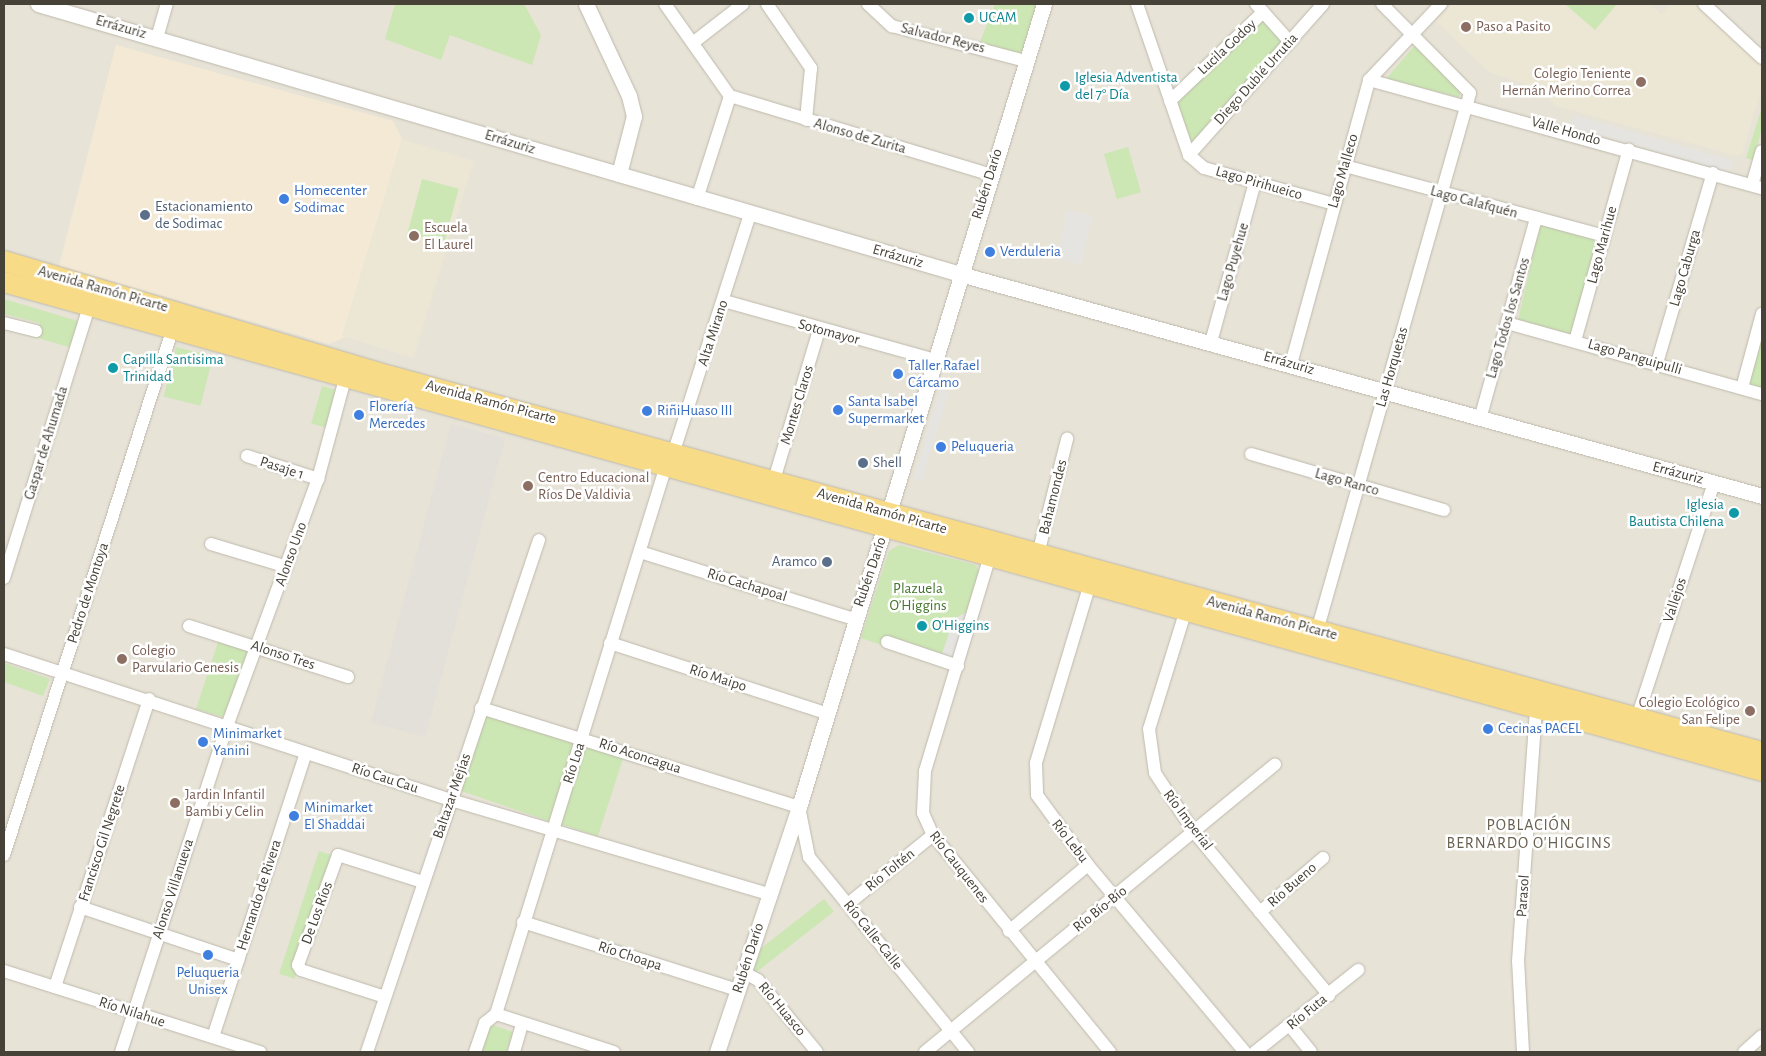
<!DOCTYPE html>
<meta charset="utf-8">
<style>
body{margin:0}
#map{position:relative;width:1766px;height:1056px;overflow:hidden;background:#f4f1e9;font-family:"Alegreya Sans",sans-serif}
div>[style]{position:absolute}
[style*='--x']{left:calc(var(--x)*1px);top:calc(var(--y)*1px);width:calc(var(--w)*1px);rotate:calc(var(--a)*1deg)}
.residential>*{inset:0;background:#e7e3d7;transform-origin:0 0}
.commercial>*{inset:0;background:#f4e9d5}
.industrial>*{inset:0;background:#e3e0da;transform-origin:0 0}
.education>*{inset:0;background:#ece6d4;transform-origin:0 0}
.round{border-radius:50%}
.green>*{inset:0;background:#cce6b4;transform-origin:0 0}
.parking>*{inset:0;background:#e5e4e0;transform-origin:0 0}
.roads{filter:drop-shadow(0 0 1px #bfb9ac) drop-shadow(0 0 1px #bfb9ac)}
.minor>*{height:12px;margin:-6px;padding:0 6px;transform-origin:6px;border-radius:6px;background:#fff}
.tertiary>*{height:15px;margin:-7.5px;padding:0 7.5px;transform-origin:7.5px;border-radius:7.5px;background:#fff}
.trunk>*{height:20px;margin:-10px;padding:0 10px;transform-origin:10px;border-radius:10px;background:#f8db87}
.dots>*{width:14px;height:14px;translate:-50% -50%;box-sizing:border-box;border:2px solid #fff;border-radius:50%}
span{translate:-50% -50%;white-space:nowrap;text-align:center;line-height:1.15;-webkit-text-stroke:5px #fff;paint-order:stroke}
.culture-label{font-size:15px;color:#0d838f}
.left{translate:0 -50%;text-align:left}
.right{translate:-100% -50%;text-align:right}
.street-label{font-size:15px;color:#474238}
.education-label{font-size:15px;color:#785e54}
.shop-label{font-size:15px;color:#366cbe}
.service-label{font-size:15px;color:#4e5e75}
.park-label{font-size:15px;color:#45762d}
.neighbourhood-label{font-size:16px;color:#69604f;letter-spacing:1px}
.frame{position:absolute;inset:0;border:5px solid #474238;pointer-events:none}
</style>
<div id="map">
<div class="residential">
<i style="left:4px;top:4px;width:1758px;height:1048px"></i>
</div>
<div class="commercial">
<i style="clip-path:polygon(116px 45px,393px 121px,402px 139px,346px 337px,329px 344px,59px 266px)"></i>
</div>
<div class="industrial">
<i style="left:451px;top:424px;width:56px;height:309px;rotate:15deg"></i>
</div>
<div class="education">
<i style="clip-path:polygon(1452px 4px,1650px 4px,1661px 14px,1671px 4px,1694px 4px,1762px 66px,1762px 88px,1742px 154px,1737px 156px,1553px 105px,1542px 90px,1489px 72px,1436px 21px)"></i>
<i style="left:402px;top:139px;width:75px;height:206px;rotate:17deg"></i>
<i class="round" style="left:166px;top:794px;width:18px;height:18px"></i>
</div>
<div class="green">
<i style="clip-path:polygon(395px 4px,524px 4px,541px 35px,532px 65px,450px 35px,441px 60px,385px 39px)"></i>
<i style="clip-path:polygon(995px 4px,1039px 4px,1022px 55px,980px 42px)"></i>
<i style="clip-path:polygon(1565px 4px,1617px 4px,1595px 30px)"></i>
<i style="clip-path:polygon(1261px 17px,1285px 43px,1191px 147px,1176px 99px)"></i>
<i style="clip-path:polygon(1417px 43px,1462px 90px,1459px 97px,1386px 79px)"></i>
<i style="clip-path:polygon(1762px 107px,1762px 129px,1753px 160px,1746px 158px)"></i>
<i style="left:1128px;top:147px;width:47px;height:25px;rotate:74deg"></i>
<i style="left:422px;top:179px;width:38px;height:56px;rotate:15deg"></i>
<i style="left:1540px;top:225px;width:61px;height:99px;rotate:13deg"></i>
<i style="clip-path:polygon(4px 299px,78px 321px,72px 348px,35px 337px,40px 323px,4px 314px)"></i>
<i style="clip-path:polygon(1762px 327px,1762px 390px,1746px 385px)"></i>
<i style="left:176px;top:347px;width:38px;height:51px;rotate:14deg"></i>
<i style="left:322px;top:386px;width:15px;height:39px;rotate:16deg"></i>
<i style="clip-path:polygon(899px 545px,976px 565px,982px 576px,971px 610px,954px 619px,942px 654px,885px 636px,882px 645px,861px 638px,889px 551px)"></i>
<i style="clip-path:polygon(219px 639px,250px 651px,224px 717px,196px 709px)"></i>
<i style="clip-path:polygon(4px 663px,50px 679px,43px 696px,4px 682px)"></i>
<i style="left:484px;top:711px;width:97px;height:83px;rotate:19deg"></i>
<i style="left:586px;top:743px;width:40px;height:85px;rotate:18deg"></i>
<i style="left:319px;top:851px;width:16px;height:129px;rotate:18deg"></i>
<i style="left:824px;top:899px;width:16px;height:99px;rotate:52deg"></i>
<i style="clip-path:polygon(490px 1024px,513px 1032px,506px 1052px,479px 1052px)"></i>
</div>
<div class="parking">
<i style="left:1574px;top:115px;width:165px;height:12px;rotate:16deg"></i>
<i style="left:1067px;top:210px;width:26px;height:50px;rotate:13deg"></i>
<i style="clip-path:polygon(940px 388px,948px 394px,922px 480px,914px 479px)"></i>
<i style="clip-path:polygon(971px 610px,954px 657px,942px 654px,954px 619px)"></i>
</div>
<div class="roads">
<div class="minor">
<i style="--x:665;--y:4;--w:113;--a:54.8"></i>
<i style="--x:767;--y:4;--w:78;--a:55.5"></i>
<i style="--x:811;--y:68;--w:52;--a:95.5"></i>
<i style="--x:868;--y:4;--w:33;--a:43"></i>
<i style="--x:892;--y:26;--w:138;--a:14.7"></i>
<i style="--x:1137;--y:4;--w:160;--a:71"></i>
<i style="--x:1256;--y:4;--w:51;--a:48.2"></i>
<i style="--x:1704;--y:4;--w:79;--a:43"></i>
<i style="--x:157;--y:38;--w:35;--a:-74"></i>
<i style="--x:694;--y:42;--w:62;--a:-37.8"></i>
<i style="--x:1369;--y:80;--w:408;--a:15.4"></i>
<i style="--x:730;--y:96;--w:270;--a:16.8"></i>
<i style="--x:1170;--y:101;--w:129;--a:-43.7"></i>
<i style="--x:1189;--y:155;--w:202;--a:-48.4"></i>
<i style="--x:1189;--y:155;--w:20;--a:41"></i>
<i style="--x:1204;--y:168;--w:135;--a:15.5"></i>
<i style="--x:1345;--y:166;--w:268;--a:15.1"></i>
<i style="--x:1752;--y:185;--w:35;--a:-74"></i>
<i style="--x:697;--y:199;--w:108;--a:-72.2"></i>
<i style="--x:724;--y:301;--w:219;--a:15.6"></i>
<i style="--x:4;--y:323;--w:33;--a:14"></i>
<i style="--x:1507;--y:323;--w:265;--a:15.6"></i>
<i style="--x:1575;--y:341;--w:199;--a:-74.3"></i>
<i style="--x:1211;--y:342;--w:166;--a:-74.6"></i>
<i style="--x:1657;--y:363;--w:198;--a:-73.6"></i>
<i style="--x:1291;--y:364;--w:295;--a:-74.6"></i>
<i style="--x:1369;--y:80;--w:105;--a:-46.5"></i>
<i style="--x:1742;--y:388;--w:77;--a:-74.9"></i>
<i style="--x:1480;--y:419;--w:209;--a:-74.4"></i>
<i style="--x:674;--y:451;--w:249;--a:-72.2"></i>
<i style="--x:1251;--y:454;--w:201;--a:16.2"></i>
<i style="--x:247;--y:456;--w:75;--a:17.9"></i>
<i style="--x:774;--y:480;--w:157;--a:-73.3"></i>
<i style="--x:211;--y:544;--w:79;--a:16.8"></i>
<i style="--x:640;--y:552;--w:224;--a:17.4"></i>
<i style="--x:1038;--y:554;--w:119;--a:-75.8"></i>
<i style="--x:989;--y:559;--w:221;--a:106.8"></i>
<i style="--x:925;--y:771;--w:42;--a:92.7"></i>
<i style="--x:923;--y:813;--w:24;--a:66"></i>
<i style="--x:933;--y:835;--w:280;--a:50.8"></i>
<i style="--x:4;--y:578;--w:284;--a:-72.6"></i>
<i style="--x:1089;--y:587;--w:184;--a:106.8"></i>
<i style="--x:1036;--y:763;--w:32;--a:88"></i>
<i style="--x:1037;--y:795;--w:87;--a:53.9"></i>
<i style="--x:1088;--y:865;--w:244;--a:50"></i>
<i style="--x:1185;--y:613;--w:121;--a:107.2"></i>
<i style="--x:1149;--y:729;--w:44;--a:82.2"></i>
<i style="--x:1155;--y:773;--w:71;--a:56.5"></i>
<i style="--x:1194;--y:832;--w:212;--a:50.4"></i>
<i style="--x:189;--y:626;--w:167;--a:17.8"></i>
<i style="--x:1317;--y:631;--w:559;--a:-74.12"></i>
<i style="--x:1470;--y:93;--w:125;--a:-134.7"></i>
<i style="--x:887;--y:642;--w:75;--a:18.7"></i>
<i style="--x:610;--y:643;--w:227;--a:18"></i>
<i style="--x:4;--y:654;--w:470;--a:18.1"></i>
<i style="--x:451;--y:800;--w:331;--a:16.5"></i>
<i style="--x:481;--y:708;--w:333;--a:17.3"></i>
<i style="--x:799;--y:807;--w:51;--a:78.7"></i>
<i style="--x:809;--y:857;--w:252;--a:50.8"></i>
<i style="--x:1637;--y:718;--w:247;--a:-71.9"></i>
<i style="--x:4;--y:855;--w:550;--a:-72.22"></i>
<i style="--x:848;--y:904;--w:109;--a:-39.1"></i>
<i style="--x:80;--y:907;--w:167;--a:18.5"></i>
<i style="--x:1260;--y:912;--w:83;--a:-40.6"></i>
<i style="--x:523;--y:922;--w:225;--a:17.6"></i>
<i style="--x:1009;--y:931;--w:103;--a:-39.9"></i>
<i style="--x:4;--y:971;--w:269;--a:17.6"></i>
<i style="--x:743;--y:972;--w:17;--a:28"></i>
<i style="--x:758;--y:980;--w:93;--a:50.7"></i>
<i style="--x:55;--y:987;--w:303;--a:-71.9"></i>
<i style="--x:385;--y:997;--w:88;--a:-162.2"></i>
<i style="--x:301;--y:970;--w:6;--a:-121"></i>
<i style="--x:298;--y:965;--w:117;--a:-70"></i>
<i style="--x:338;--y:855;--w:89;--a:17.6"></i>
<i style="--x:496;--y:1014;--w:124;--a:17.9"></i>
<i style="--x:1290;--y:1026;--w:33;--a:51"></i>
<i style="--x:213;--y:1037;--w:299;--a:-71.9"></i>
<i style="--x:121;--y:1052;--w:343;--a:-72"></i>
<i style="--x:227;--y:726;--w:263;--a:-69.8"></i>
<i style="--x:318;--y:479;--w:104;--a:-74.9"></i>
<i style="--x:367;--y:1052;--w:540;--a:-71.43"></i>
<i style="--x:475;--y:1052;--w:31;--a:-71"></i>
<i style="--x:485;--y:1023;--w:14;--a:-39"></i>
<i style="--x:496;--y:1014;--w:571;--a:-72.77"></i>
<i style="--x:514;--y:1052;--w:29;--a:-74"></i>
<i style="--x:925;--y:1052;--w:453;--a:-39.4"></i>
<i style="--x:1255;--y:1052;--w:132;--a:-38.5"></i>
<i style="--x:1523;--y:1052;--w:91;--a:-93.1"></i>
<i style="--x:1518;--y:961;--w:253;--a:-85.9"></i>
<i style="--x:1744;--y:1052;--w:24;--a:-42"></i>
</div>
<div class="tertiary">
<i style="--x:38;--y:4;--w:961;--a:16.32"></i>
<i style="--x:960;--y:274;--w:832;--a:15.47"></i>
<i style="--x:586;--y:4;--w:102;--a:64.9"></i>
<i style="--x:629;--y:96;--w:21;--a:76"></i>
<i style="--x:634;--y:116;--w:60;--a:104.5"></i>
<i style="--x:717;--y:1052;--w:258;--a:-71.5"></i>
<i style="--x:799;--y:807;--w:840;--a:-73.03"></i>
</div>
<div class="trunk">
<i style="--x:4;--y:261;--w:403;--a:16.6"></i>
<i style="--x:390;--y:376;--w:1423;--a:15.33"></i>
<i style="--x:4;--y:282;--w:1825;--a:15.54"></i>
</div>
</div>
<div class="dots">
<i style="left:969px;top:18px;background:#0f9aa8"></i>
<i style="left:1466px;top:27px;background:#8d6e63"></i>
<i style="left:1641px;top:82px;background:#8d6e63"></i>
<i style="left:1065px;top:86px;background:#0f9aa8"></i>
<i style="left:284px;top:199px;background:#3f7fe0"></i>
<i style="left:145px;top:215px;background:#5c6f8a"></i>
<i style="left:414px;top:236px;background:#8d6e63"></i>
<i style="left:990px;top:252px;background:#3f7fe0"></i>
<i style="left:113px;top:368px;background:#0f9aa8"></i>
<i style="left:898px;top:374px;background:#3f7fe0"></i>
<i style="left:838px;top:410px;background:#3f7fe0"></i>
<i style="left:647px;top:411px;background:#3f7fe0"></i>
<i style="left:359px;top:415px;background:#3f7fe0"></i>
<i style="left:941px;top:447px;background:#3f7fe0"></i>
<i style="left:863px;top:463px;background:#5c6f8a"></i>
<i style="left:528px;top:486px;background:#8d6e63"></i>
<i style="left:1734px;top:513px;background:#0f9aa8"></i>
<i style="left:827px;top:562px;background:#5c6f8a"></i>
<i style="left:922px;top:626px;background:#0f9aa8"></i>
<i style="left:122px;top:659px;background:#8d6e63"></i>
<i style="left:1750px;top:711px;background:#8d6e63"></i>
<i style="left:1488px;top:729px;background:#3f7fe0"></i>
<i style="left:203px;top:742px;background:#3f7fe0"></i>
<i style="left:175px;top:803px;background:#8d6e63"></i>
<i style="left:294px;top:816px;background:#3f7fe0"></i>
<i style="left:208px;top:955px;background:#3f7fe0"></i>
</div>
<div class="culture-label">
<span class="left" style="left:979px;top:18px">UCAM</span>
<span class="left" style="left:1075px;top:86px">Iglesia Adventista<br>del 7° Día</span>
<span class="left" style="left:123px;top:368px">Capilla Santisima<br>Trinidad</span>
<span class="right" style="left:1724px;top:513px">Iglesia<br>Bautista Chilena</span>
<span class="left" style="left:932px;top:626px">O’Higgins</span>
</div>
<div class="street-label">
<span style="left:121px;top:27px;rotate:16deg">Errázuriz</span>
<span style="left:943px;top:38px;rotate:14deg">Salvador Reyes</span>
<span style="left:1227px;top:47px;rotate:-43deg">Lucila Godoy</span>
<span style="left:1256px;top:79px;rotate:-48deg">Diego Dublé Urrutia</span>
<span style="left:1566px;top:131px;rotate:16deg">Valle Hondo</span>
<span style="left:860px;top:136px;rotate:16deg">Alonso de Zurita</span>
<span style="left:510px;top:142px;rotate:17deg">Errázuriz</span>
<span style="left:1343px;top:171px;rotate:-74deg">Lago Malleco</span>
<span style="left:1259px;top:183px;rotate:16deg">Lago Pirihueico</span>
<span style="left:987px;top:184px;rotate:-73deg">Rubén Darío</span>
<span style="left:1474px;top:202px;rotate:15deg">Lago Calafquén</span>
<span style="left:1602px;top:245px;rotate:-75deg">Lago Marihue</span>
<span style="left:898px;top:256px;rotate:16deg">Errázuriz</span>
<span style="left:1233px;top:262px;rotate:-74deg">Lago Puyehue</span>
<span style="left:1685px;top:268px;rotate:-74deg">Lago Caburga</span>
<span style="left:103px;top:289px;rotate:16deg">Avenida Ramón Picarte</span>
<span style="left:1508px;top:318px;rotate:-74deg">Lago Todos los Santos</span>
<span style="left:829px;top:332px;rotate:15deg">Sotomayor</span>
<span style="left:713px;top:333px;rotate:-72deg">Alta Mirano</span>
<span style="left:1635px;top:357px;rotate:16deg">Lago Panguipulli</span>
<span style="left:1289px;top:363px;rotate:16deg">Errázuriz</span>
<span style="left:1392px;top:367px;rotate:-74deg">Las Horquetas</span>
<span style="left:491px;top:402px;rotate:15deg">Avenida Ramón Picarte</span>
<span style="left:797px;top:405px;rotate:-73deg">Montes Claros</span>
<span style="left:46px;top:443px;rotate:-73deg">Gaspar de Ahumada</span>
<span style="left:282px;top:468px;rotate:18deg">Pasaje 1</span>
<span style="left:1678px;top:473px;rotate:15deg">Errázuriz</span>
<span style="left:1347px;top:482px;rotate:16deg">Lago Ranco</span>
<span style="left:1053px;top:497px;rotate:-76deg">Bahamondes</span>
<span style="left:882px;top:511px;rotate:16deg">Avenida Ramón Picarte</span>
<span style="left:291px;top:554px;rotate:-70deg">Alonso Uno</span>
<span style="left:870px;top:572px;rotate:-71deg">Rubén Darío</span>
<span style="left:747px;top:585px;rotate:17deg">Río Cachapoal</span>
<span style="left:88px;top:593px;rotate:-72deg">Pedro de Montoya</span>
<span style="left:1675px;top:600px;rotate:-72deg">Vallejos</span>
<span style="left:1272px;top:618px;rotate:15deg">Avenida Ramón Picarte</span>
<span style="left:283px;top:655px;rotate:18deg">Alonso Tres</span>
<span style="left:718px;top:678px;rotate:18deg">Río Maipo</span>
<span style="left:640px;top:756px;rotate:18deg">Río Aconcagua</span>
<span style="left:574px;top:763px;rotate:-72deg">Río Loa</span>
<span style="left:385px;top:778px;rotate:18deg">Río Cau Cau</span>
<span style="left:452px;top:796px;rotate:-71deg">Baltazar Mejías</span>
<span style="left:1188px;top:820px;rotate:53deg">Río Imperial</span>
<span style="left:1070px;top:841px;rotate:52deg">Río Lebu</span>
<span style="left:102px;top:843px;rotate:-72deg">Francisco Gil Negrete</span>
<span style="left:959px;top:867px;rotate:52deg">Río Cauquenes</span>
<span style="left:890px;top:870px;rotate:-39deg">Río Toltén</span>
<span style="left:1292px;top:885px;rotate:-41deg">Río Bueno</span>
<span style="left:173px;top:889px;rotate:-72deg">Alonso Villanueva</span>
<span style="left:259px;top:895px;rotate:-72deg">Hernando de Rivera</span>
<span style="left:1523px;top:896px;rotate:-86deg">Parasol</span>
<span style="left:1100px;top:909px;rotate:-39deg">Río Bío-Bío</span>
<span style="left:317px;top:913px;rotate:-70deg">De Los Ríos</span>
<span style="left:873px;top:935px;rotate:51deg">Río Calle-Calle</span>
<span style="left:630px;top:956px;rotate:18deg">Río Choapa</span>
<span style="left:748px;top:958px;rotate:-72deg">Rubén Darío</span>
<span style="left:782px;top:1009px;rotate:50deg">Río Huasco</span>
<span style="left:132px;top:1012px;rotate:18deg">Río Nilahue</span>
<span style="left:1307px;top:1012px;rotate:-39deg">Río Futa</span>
</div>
<div class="education-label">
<span class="left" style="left:1476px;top:27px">Paso a Pasito</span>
<span class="right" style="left:1631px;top:82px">Colegio Teniente<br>Hernán Merino Correa</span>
<span class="left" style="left:424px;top:236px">Escuela<br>El Laurel</span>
<span class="left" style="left:538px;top:486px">Centro Educacional<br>Ríos De Valdivia</span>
<span class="left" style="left:132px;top:659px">Colegio<br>Parvulario Genesis</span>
<span class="right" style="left:1740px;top:711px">Colegio Ecológico<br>San Felipe</span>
<span class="left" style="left:185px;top:803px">Jardin Infantil<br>Bambi y Celin</span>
</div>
<div class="shop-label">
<span class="left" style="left:294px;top:199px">Homecenter<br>Sodimac</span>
<span class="left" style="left:1000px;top:252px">Verduleria</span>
<span class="left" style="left:908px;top:374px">Taller Rafael<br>Cárcamo</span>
<span class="left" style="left:848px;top:410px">Santa Isabel<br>Supermarket</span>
<span class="left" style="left:369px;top:415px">Florería<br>Mercedes</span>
<span class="left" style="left:657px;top:411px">RiñiHuaso III</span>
<span class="left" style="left:951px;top:447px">Peluqueria</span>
<span class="left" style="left:1498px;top:729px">Cecinas PACEL</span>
<span class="left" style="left:213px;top:742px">Minimarket<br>Yanini</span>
<span class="left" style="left:304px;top:816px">Minimarket<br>El Shaddai</span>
<span style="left:208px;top:981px">Peluqueria<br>Unisex</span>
</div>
<div class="service-label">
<span class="left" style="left:155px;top:215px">Estacionamiento<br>de Sodimac</span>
<span class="left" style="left:873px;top:463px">Shell</span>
<span class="right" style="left:817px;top:562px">Aramco</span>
</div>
<div class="park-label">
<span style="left:918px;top:597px">Plazuela<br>O’Higgins</span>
</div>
<div class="neighbourhood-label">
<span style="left:1529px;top:834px">POBLACIÓN<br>BERNARDO O'HIGGINS</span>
</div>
<div class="frame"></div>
</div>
